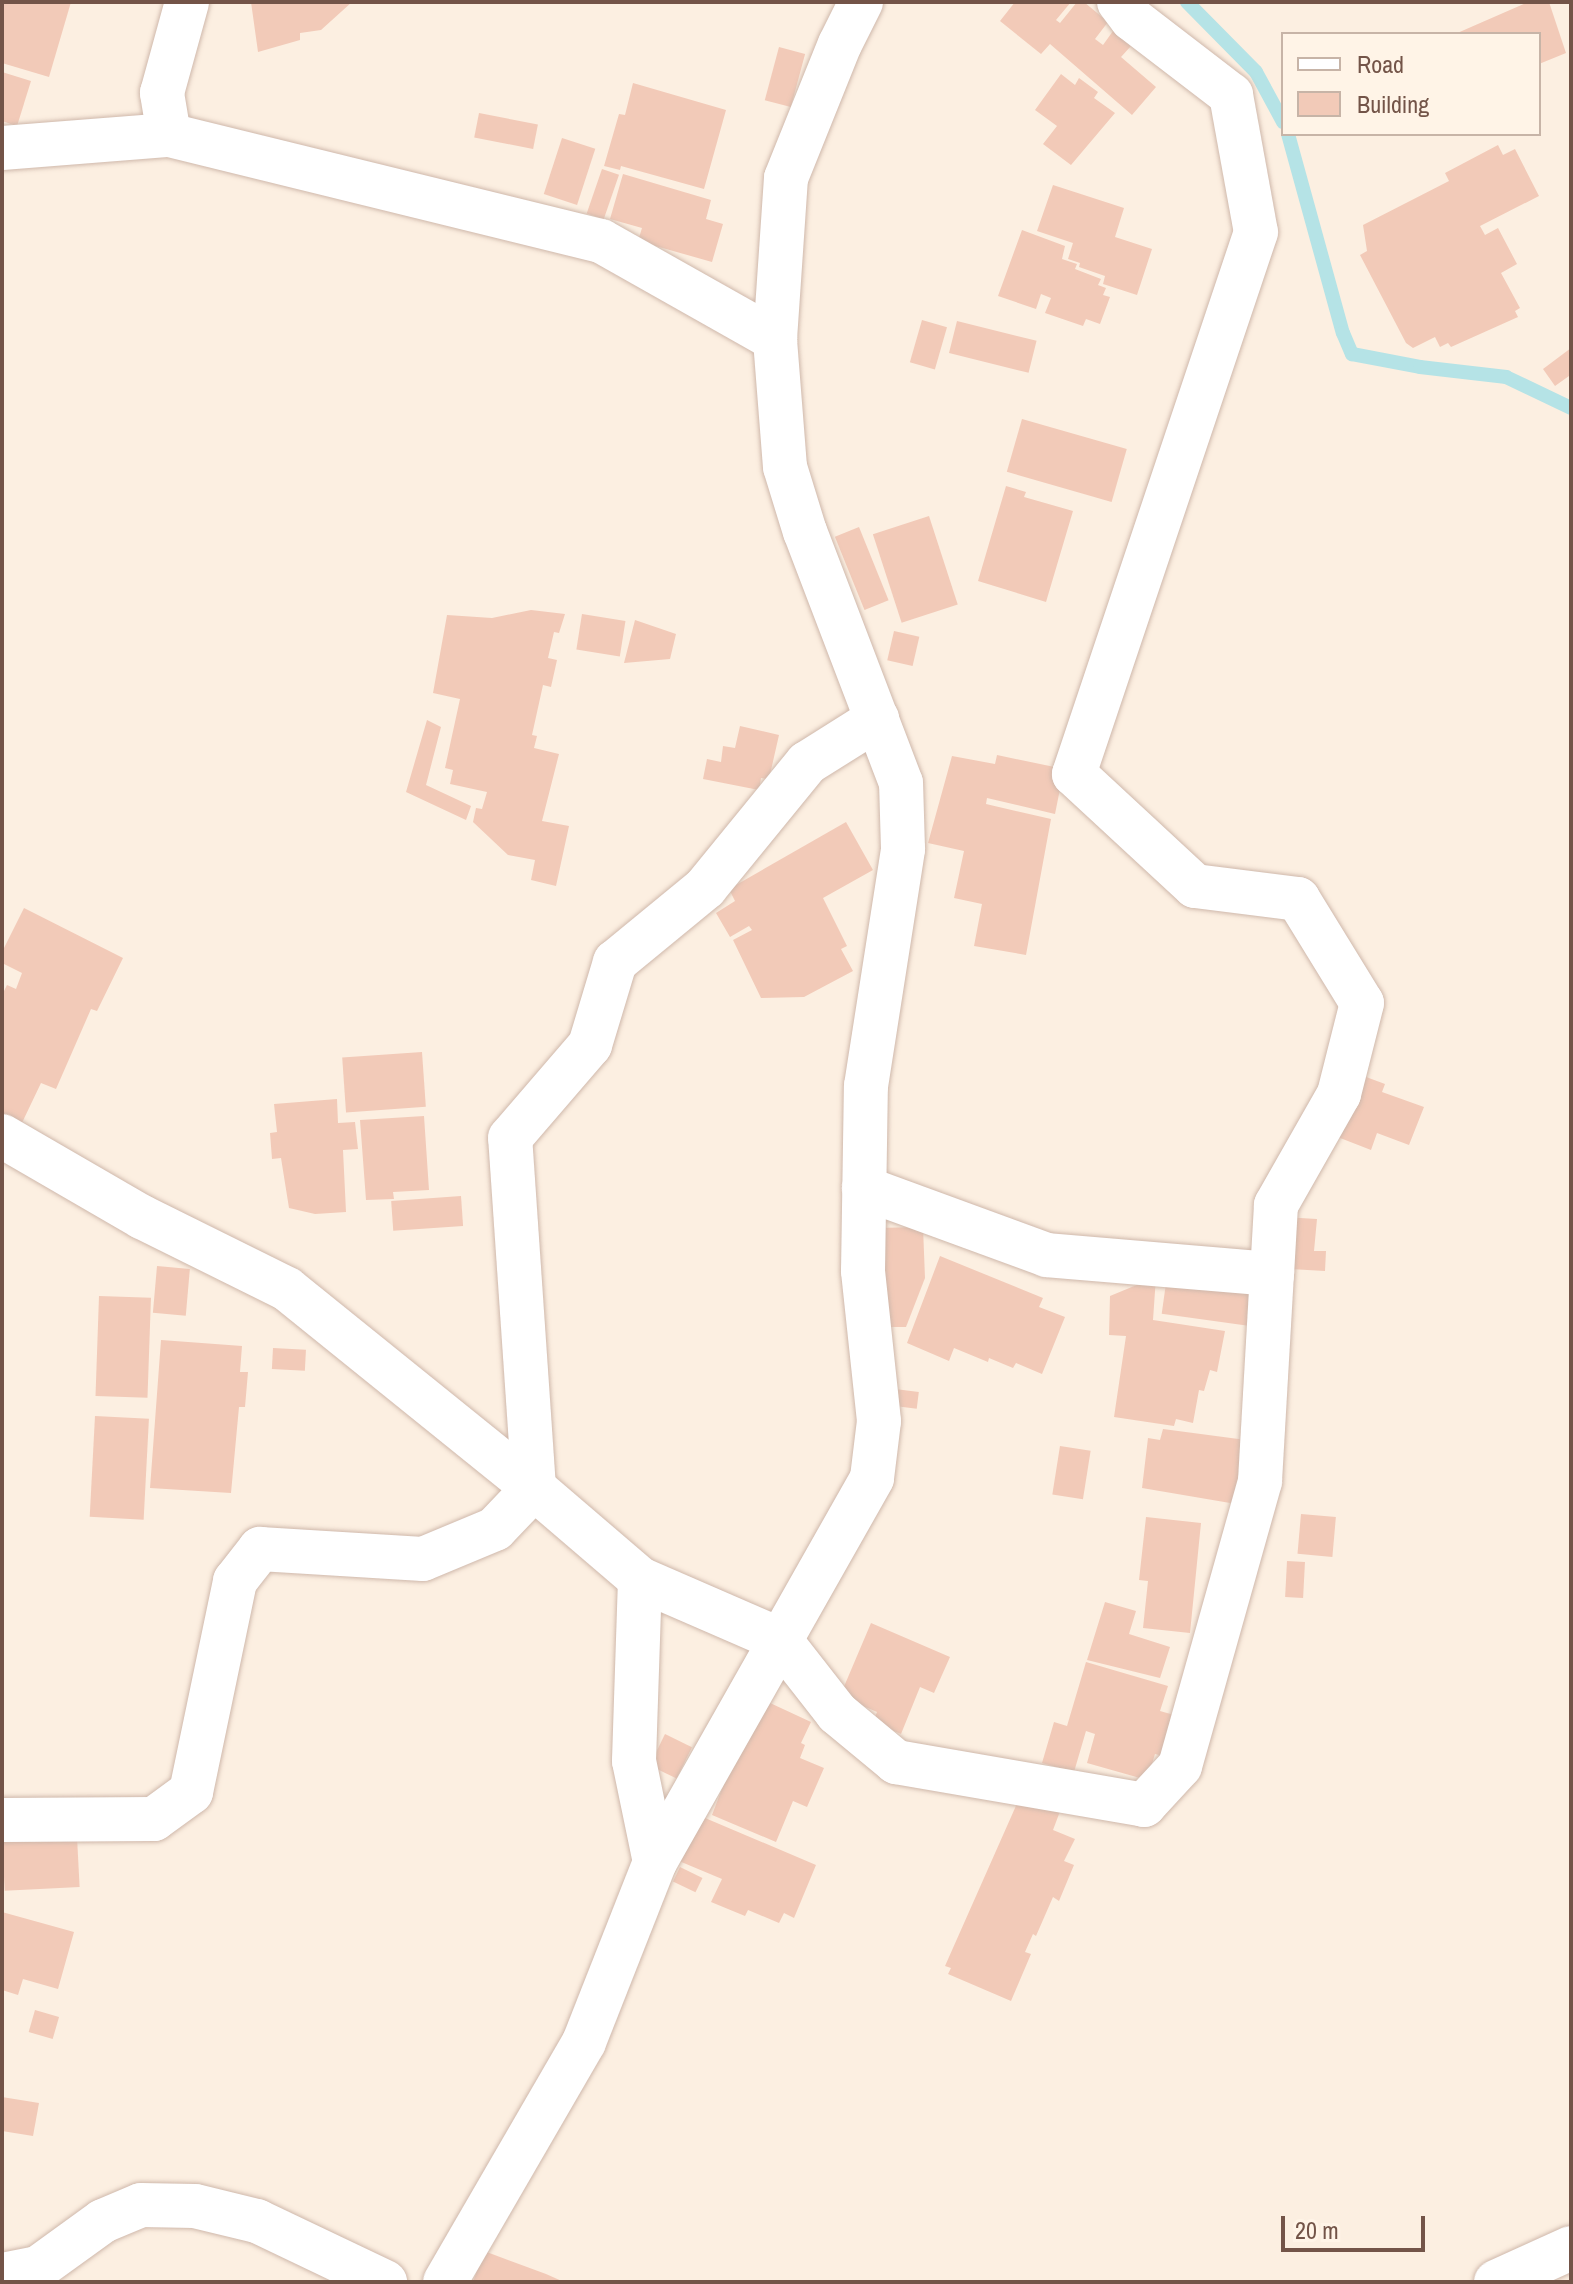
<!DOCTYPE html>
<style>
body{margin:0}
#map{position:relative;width:1573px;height:2284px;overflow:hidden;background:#fcefe1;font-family:"Archivo Narrow",sans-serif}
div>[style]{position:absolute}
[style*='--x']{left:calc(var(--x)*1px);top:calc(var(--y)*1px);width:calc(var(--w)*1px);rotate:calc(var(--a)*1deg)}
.stream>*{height:14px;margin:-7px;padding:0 7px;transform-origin:7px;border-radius:7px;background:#b5e3e6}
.building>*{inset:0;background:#f2cab8;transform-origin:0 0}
.roads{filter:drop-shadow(0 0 2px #cfb8ab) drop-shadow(0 0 2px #cfb8ab)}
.minor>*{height:44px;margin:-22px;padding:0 22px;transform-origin:22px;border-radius:22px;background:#fff}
.secondary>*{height:44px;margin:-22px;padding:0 22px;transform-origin:22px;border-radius:22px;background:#fff}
span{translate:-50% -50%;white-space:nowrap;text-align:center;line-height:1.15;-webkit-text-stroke:8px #fff4e7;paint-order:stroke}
.frame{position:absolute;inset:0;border:4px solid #735448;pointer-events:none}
.legend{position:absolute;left:1281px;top:32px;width:260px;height:104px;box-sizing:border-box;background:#fff4e7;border:2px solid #c7b4a7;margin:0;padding:10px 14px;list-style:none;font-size:24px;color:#735448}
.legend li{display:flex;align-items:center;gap:16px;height:40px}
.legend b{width:40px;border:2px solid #c7b4a7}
.scale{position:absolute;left:1281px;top:2216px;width:144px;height:36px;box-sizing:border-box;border:4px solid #735448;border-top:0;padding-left:10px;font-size:24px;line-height:28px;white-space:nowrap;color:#735448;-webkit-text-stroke:6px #fff4e7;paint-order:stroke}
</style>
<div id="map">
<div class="stream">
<i style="--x:1187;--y:2;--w:98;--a:45.4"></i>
<i style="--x:1256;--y:72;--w:57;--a:61.6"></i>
<i style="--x:1288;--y:134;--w:206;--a:74.6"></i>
<i style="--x:1343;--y:333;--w:23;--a:67"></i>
<i style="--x:1352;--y:354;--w:69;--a:10.8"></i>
<i style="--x:1420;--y:367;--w:87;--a:6.6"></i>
<i style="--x:1506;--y:377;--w:72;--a:25.5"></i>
</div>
<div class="building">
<i style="clip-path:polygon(2px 2px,71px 2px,49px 77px,2px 63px)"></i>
<i style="clip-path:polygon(251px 2px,352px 2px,321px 30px,300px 33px,300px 40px,258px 52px)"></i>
<i style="clip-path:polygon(1015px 2px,1071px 2px,1056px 20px,1060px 23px,1077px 2px,1084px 2px,1108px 22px,1095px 39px,1103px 45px,1113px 31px,1131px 46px,1121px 57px,1156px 87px,1132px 115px,1050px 44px,1041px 54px,1000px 21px)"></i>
<i style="clip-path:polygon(1528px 2px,1549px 2px,1566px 53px,1539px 64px,1539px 34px,1455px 34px)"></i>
<i style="left:779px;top:47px;width:27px;height:55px;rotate:15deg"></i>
<i style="clip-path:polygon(2px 72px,31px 81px,17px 126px,2px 121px)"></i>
<i style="clip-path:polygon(1061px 74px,1075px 85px,1079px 78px,1098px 92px,1094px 98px,1115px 113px,1071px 165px,1043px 144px,1057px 126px,1035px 110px)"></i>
<i style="clip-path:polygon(633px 83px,726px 110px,704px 189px,621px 166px,620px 170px,604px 166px,619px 114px,625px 115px)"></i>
<i style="left:479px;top:113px;width:60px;height:25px;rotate:11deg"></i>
<i style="left:562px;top:138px;width:35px;height:59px;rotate:18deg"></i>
<i style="clip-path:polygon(1498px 145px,1503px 155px,1515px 149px,1539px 196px,1480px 226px,1485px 235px,1498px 228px,1517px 264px,1501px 273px,1520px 308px,1515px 311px,1518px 317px,1451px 347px,1448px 343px,1440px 347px,1435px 337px,1413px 348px,1406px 343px,1360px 255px,1367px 251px,1363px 225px,1449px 181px,1445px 173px)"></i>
<i style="left:602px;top:169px;width:18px;height:47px;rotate:19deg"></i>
<i style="clip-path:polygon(623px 174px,711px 200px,706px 219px,723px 224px,712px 262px,638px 241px,642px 228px,610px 219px)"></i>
<i style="clip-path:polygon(1053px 185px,1124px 208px,1115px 237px,1152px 249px,1137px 295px,1103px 284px,1105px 276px,1079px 267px,1080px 263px,1068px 259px,1073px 243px,1037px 231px)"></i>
<i style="clip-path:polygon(1022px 230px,1065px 246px,1062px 259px,1077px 264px,1075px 269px,1101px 279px,1098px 285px,1106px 288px,1103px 295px,1110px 297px,1100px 324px,1086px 319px,1083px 326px,1045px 313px,1051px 298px,1041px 294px,1036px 309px,998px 296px)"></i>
<i style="left:922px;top:320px;width:26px;height:44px;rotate:16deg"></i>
<i style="left:957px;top:321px;width:82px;height:33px;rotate:14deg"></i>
<i style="clip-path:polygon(1571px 348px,1571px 378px,1569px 376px,1555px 386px,1543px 369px)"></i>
<i style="left:1022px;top:419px;width:109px;height:55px;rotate:16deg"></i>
<i style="clip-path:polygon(1006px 486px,1026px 492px,1024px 497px,1073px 511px,1046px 602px,978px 581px)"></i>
<i style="left:929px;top:516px;width:93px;height:59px;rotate:72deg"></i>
<i style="left:859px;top:527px;width:79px;height:26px;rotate:68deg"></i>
<i style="clip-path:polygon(531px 610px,565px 614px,559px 633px,554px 632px,548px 658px,557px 660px,551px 687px,543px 685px,532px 735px,537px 736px,534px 748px,559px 754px,542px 821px,569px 826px,556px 886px,531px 880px,535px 860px,508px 855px,473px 822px,476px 808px,482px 809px,487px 792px,450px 784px,453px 770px,445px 768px,460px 699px,433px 693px,447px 615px,492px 618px)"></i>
<i style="left:582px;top:614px;width:44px;height:36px;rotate:9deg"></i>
<i style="clip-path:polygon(635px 620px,676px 634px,670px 659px,624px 663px)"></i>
<i style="left:894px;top:631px;width:26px;height:30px;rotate:13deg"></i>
<i style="clip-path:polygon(427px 720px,441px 727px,426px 785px,471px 806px,466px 820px,406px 792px)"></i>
<i style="clip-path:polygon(740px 726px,779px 735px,769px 779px,761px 778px,759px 790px,703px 779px,707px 759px,721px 762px,723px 746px,735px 748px)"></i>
<i style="clip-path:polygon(997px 755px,1064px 769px,1055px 814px,987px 798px,986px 804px,1051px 819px,1026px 955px,974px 946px,982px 904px,954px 898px,964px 851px,928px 843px,952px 756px,995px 764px)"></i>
<i style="clip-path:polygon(846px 822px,873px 870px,823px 898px,847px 946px,841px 949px,853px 971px,804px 997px,761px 998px,733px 940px,752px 930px,749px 926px,730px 937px,716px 913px,735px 901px,729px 889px)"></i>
<i style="clip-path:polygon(24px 908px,123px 958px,97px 1011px,91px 1009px,56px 1089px,41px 1083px,20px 1127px,2px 1119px,2px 995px,7px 985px,16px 989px,22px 973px,2px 963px,2px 952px)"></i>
<i style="left:422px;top:1052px;width:55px;height:80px;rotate:86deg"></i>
<i style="clip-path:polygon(1358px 1074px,1385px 1084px,1382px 1092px,1424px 1107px,1409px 1145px,1377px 1133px,1371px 1150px,1335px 1136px)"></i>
<i style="clip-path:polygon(337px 1099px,338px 1123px,355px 1122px,358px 1149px,343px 1150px,346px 1212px,315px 1214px,289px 1208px,281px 1158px,272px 1159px,270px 1133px,277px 1132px,274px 1104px)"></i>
<i style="clip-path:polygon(424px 1116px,429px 1190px,393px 1192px,394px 1199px,366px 1200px,360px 1120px)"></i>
<i style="left:461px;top:1196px;width:30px;height:70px;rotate:86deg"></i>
<i style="clip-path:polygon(1283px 1217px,1317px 1219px,1314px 1251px,1326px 1251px,1325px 1271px,1290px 1269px)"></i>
<i style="clip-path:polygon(923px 1227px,925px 1278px,906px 1327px,875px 1327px,875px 1228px)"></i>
<i style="clip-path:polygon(940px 1256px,1043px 1298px,1039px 1307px,1065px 1317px,1042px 1374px,1016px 1363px,1013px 1368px,989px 1358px,988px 1362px,954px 1348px,949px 1361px,907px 1343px)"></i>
<i style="left:157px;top:1266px;width:33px;height:47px;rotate:5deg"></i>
<i style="left:1167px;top:1276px;width:89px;height:38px;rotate:8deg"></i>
<i style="clip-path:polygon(1156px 1277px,1153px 1320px,1225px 1331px,1217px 1372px,1210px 1370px,1204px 1391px,1199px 1390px,1193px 1423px,1176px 1419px,1174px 1426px,1114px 1417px,1126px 1336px,1109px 1335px,1110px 1296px)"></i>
<i style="left:99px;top:1296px;width:52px;height:100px;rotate:2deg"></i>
<i style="clip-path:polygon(161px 1340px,242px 1346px,240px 1372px,248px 1372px,245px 1407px,239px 1407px,231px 1493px,150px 1488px)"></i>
<i style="left:273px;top:1348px;width:33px;height:21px;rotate:3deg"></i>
<i style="left:895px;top:1389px;width:24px;height:17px;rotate:7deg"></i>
<i style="left:95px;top:1416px;width:54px;height:101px;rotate:3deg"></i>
<i style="clip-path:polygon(1163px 1429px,1246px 1440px,1236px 1504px,1142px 1488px,1148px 1438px,1160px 1440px)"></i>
<i style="left:1060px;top:1446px;width:31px;height:49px;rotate:9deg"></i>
<i style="left:1301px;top:1514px;width:35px;height:40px;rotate:5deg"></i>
<i style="clip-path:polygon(1146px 1517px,1201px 1523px,1190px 1633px,1143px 1628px,1148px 1581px,1139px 1580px)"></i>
<i style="left:1287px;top:1561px;width:18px;height:36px;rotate:3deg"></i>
<i style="clip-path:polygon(1105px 1602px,1136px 1611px,1129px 1634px,1170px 1647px,1160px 1678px,1087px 1660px)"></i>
<i style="clip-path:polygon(871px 1623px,950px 1657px,934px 1693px,920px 1687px,901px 1734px,873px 1722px,877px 1712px,840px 1696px)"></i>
<i style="clip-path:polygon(1086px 1662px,1168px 1686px,1160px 1711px,1174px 1715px,1163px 1756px,1155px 1754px,1147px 1780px,1087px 1763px,1095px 1734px,1086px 1731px,1074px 1772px,1042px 1763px,1054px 1722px,1067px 1726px)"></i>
<i style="clip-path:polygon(757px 1697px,811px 1722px,801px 1743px,805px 1745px,800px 1758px,824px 1768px,807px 1807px,793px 1801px,776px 1842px,712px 1815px)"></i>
<i style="left:665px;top:1734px;width:30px;height:35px;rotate:26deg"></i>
<i style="clip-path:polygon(1019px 1799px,1062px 1806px,1053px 1830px,1075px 1839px,1064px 1861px,1074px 1865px,1059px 1901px,1053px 1897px,1036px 1936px,1033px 1934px,1025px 1952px,1031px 1954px,1011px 2001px,948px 1974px,951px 1968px,945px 1966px)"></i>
<i style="clip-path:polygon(698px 1815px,816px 1865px,794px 1918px,784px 1913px,779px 1923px,748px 1910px,745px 1916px,711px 1902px,722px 1879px,679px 1861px)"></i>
<i style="left:77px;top:1837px;width:50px;height:75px;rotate:87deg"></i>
<i style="left:680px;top:1867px;width:25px;height:16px;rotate:26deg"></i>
<i style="clip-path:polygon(2px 1912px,74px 1932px,58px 1989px,23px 1979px,18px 1995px,2px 1990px)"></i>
<i style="left:35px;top:2010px;width:25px;height:23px;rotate:16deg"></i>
<i style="clip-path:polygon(2px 2097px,39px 2103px,33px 2136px,2px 2131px)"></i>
<i style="clip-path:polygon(484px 2251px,546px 2274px,564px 2282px,473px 2282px)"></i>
</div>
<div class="roads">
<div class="minor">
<i style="--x:1119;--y:2;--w:21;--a:53"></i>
<i style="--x:1132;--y:19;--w:125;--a:37.5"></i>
<i style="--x:1231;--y:95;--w:139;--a:79.7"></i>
<i style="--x:1256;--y:232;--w:572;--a:108.56"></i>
<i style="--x:1074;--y:774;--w:165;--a:42.8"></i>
<i style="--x:1195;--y:886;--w:104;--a:7.2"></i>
<i style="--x:1298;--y:899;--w:122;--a:58.4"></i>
<i style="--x:1362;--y:1003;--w:94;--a:104.2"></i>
<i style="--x:1339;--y:1094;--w:128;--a:119.6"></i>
<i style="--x:1276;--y:1205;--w:69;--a:93.3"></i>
<i style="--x:169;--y:135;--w:43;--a:-99.5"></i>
<i style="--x:162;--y:93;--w:94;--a:-74.6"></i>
<i style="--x:2;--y:148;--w:168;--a:-4.5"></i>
<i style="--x:169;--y:135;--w:445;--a:13.8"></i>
<i style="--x:601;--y:241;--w:200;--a:29.4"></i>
<i style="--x:2;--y:1136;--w:162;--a:30.1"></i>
<i style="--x:142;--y:1217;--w:162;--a:26.4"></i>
<i style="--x:287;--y:1289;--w:317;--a:38.9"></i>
<i style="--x:534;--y:1488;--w:140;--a:40.6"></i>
<i style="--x:640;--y:1579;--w:182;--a:91.9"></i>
<i style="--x:634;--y:1761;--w:103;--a:78.3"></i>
<i style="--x:640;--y:1579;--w:153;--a:23.5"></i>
<i style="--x:780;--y:1640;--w:93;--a:52"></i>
<i style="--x:837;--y:1713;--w:77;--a:39.7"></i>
<i style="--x:896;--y:1762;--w:252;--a:9.8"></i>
<i style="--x:1144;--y:1805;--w:53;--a:-47.3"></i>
<i style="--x:1180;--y:1766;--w:296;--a:-74.3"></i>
<i style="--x:1260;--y:1481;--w:207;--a:-86.7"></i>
<i style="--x:1272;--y:1274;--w:226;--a:-175.2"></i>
<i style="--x:1047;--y:1255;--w:195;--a:-159.9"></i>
<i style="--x:2;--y:1820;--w:152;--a:-0.4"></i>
<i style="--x:154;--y:1819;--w:46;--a:-36.1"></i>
<i style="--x:191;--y:1792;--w:216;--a:-78.2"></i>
<i style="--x:235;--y:1581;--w:41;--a:-52"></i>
<i style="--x:260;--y:1549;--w:163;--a:3.5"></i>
<i style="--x:423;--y:1559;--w:78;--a:-22.6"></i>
<i style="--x:495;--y:1529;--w:57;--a:-46.4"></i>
<i style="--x:534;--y:1488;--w:351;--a:-93.9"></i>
<i style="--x:510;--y:1138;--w:123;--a:-49.3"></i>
<i style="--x:590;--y:1045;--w:87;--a:-73.2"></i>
<i style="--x:615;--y:962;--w:117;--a:-39.4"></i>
<i style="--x:705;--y:888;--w:161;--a:-50.8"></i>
<i style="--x:807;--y:763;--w:83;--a:-32.2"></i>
<i style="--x:2;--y:2275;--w:37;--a:-11"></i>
<i style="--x:38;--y:2268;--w:80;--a:-35.9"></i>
<i style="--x:103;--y:2221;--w:41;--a:-22.8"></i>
<i style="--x:141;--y:2205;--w:54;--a:1.1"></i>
<i style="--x:195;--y:2206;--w:64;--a:13.6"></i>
<i style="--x:257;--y:2221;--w:142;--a:25.5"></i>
<i style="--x:445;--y:2282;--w:277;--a:-59.9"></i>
<i style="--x:584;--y:2042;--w:193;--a:-68.5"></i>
<i style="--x:655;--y:1862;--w:441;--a:-60.5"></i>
<i style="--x:872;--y:1478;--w:57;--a:-83"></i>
<i style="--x:879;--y:1421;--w:151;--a:-96.1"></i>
<i style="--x:863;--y:1271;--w:185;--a:-89.1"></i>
<i style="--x:866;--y:1086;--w:240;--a:-81.1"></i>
<i style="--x:903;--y:849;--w:66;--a:-91.7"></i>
<i style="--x:901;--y:783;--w:269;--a:-110.9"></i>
<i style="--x:805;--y:532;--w:68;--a:-107.1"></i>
<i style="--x:785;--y:467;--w:128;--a:-94.5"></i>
<i style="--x:775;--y:339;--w:161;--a:-86.1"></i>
<i style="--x:786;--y:178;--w:144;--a:-68.1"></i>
<i style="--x:840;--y:44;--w:47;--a:-63.4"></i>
</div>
<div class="secondary">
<i style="--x:1496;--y:2282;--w:82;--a:-24.4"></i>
</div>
</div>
<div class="frame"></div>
<ul class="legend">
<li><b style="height:10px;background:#fff"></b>Road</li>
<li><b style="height:22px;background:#f2cab8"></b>Building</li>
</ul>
<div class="scale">20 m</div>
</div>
